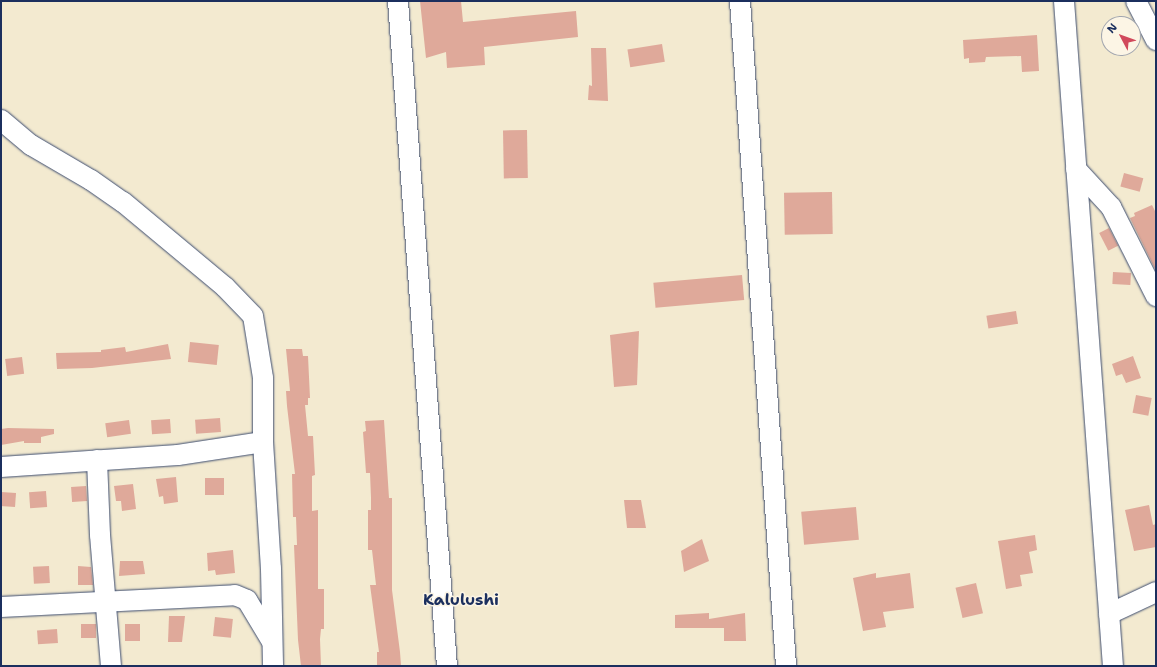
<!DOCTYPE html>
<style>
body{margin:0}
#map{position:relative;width:1157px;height:667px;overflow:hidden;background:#f3ead0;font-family:"Shantell Sans",sans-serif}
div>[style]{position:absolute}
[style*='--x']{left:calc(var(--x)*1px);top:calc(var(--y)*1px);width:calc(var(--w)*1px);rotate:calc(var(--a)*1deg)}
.building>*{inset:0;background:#dfa99a;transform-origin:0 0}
.roads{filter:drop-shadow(0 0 1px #3b4b6f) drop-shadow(0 0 1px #3b4b6f)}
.minor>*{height:20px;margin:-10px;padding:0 10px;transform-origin:10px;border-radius:10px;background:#fff}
span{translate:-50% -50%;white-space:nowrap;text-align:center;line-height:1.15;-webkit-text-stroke:3px #fcf5e5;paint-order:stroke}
.district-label{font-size:16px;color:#1b2f5e;font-weight:700}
.frame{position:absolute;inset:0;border:2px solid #1b2f5e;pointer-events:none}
.north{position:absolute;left:1101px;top:16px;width:40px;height:40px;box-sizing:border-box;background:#fcf5e5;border:1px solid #a2a6af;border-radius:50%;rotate:311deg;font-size:11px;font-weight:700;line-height:16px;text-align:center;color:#1b2f5e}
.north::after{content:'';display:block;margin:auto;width:14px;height:18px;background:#d1495b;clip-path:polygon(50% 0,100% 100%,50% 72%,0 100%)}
</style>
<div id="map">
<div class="building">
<i style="clip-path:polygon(420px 1px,461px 1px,463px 22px,576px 11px,578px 37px,484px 47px,485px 65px,447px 68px,446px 52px,426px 58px)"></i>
<i style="clip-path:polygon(1037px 35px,1039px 71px,1022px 72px,1021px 56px,986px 57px,985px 62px,969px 63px,969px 58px,964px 59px,963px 40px)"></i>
<i style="left:662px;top:44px;width:18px;height:35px;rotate:81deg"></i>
<i style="clip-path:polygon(591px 48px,606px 48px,608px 101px,588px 100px,589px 85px,592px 86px)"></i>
<i style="left:527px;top:130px;width:48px;height:24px;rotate:89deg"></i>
<i style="left:1124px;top:173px;width:20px;height:14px;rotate:15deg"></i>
<i style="left:832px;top:192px;width:42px;height:48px;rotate:89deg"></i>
<i style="clip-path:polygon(1152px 205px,1156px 213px,1156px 271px,1130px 218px,1135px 216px,1134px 213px)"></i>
<i style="left:1109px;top:228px;width:20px;height:11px;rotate:63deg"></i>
<i style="left:1113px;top:272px;width:18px;height:12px;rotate:3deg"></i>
<i style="left:742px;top:275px;width:25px;height:89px;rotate:85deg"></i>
<i style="left:1016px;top:311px;width:13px;height:30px;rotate:81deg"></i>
<i style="clip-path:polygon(639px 331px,637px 385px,614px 387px,610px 335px)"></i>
<i style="left:190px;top:342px;width:29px;height:20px;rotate:6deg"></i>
<i style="clip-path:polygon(168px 344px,171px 359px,92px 368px,57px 369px,56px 353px,101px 352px,101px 350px,125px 347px,126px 352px)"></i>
<i style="clip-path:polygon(286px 349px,302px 349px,303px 356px,308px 356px,310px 398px,308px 398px,308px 405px,305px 405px,308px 436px,313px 436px,315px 475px,312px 476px,312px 511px,318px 510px,318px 589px,324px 589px,324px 629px,321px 629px,320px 639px,321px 666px,301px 666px,298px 640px,294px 545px,297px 545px,296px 517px,293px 517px,292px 474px,295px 474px,287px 406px,286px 391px,290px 391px)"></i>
<i style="clip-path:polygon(1133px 356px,1141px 378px,1126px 383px,1122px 374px,1116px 376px,1112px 364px)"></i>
<i style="left:22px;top:357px;width:17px;height:17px;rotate:83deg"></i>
<i style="left:1136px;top:395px;width:16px;height:18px;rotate:11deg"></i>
<i style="left:220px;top:418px;width:14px;height:25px;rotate:86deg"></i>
<i style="left:170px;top:419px;width:14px;height:19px;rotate:86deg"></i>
<i style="left:129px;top:420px;width:14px;height:24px;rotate:82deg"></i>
<i style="clip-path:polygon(384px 420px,389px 498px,392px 498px,392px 590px,400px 652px,401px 665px,397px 666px,377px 666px,377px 652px,379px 652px,370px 585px,376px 585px,372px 550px,368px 550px,368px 510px,371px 510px,371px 498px,370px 473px,366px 473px,363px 432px,366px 431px,365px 421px)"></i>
<i style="clip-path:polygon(8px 428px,54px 429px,54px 434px,41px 437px,41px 443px,24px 443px,24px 441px,1px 445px,1px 429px)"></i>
<i style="clip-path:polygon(176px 477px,178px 502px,164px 504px,163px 496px,159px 497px,156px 479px)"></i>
<i style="left:205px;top:478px;width:19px;height:17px"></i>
<i style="clip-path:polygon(133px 484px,136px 509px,122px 511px,121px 501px,116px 501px,114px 486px)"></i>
<i style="left:86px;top:486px;width:15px;height:15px;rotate:86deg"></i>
<i style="left:46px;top:491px;width:16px;height:17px;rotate:86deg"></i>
<i style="left:16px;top:493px;width:14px;height:15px;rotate:94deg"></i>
<i style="clip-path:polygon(624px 500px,641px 500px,646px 528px,627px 528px)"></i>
<i style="clip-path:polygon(1149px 505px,1153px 525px,1156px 524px,1156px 547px,1134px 551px,1125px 510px)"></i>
<i style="left:856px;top:507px;width:33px;height:55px;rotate:85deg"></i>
<i style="clip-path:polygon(1035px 535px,1037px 550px,1029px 552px,1033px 573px,1020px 575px,1022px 586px,1006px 589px,998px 541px)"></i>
<i style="clip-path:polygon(702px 539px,709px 561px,684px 572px,681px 551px)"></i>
<i style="clip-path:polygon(233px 550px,235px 573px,216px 575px,215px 570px,208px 571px,207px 553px)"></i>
<i style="clip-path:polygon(120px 561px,143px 561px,145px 574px,119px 576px)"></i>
<i style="left:49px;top:566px;width:17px;height:16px;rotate:87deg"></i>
<i style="clip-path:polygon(78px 566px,91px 567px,93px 585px,78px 585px)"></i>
<i style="clip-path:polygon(876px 573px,876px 578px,910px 573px,914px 608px,883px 612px,886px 627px,863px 631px,853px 578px)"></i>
<i style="left:976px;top:583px;width:31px;height:21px;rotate:77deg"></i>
<i style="clip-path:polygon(709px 613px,709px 619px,745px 613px,746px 641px,724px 641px,724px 628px,675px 628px,675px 615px)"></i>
<i style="clip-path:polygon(169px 616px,185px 616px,182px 642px,168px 642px)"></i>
<i style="left:215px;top:617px;width:18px;height:19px;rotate:6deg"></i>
<i style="left:81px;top:624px;width:15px;height:14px"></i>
<i style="left:140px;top:624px;width:17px;height:15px;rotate:90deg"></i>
<i style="left:57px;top:629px;width:14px;height:20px;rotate:86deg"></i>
</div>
<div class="roads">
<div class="minor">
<i style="--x:398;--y:1;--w:667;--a:85.79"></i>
<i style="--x:740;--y:1;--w:667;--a:86.04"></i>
<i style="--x:1064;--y:1;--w:667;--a:85.79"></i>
<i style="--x:1136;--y:1;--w:44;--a:62.9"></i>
<i style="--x:1;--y:120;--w:39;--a:40"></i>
<i style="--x:31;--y:145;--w:69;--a:30.3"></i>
<i style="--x:91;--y:180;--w:39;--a:35"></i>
<i style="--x:123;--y:202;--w:133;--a:39.8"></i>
<i style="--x:225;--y:287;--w:40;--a:46"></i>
<i style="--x:253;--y:316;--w:63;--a:80.8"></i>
<i style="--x:263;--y:378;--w:64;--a:90"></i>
<i style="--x:263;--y:442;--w:127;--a:86.4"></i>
<i style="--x:271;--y:569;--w:97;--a:88.8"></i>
<i style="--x:1076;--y:169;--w:52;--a:47.4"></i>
<i style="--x:1111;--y:207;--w:100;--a:63.2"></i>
<i style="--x:97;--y:460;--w:75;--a:87.7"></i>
<i style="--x:100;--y:535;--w:131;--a:85.2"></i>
<i style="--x:1;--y:467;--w:177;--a:-3.9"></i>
<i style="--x:178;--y:455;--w:86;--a:-8.7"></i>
<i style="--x:1;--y:607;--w:234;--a:-2.9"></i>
<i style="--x:235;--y:595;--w:13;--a:23"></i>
<i style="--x:247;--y:600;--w:47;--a:59"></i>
<i style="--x:1109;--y:614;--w:52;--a:-25.1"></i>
</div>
</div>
<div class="district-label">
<span style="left:461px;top:600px">Kalulushi</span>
</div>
<div class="frame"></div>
<div class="north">N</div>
</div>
